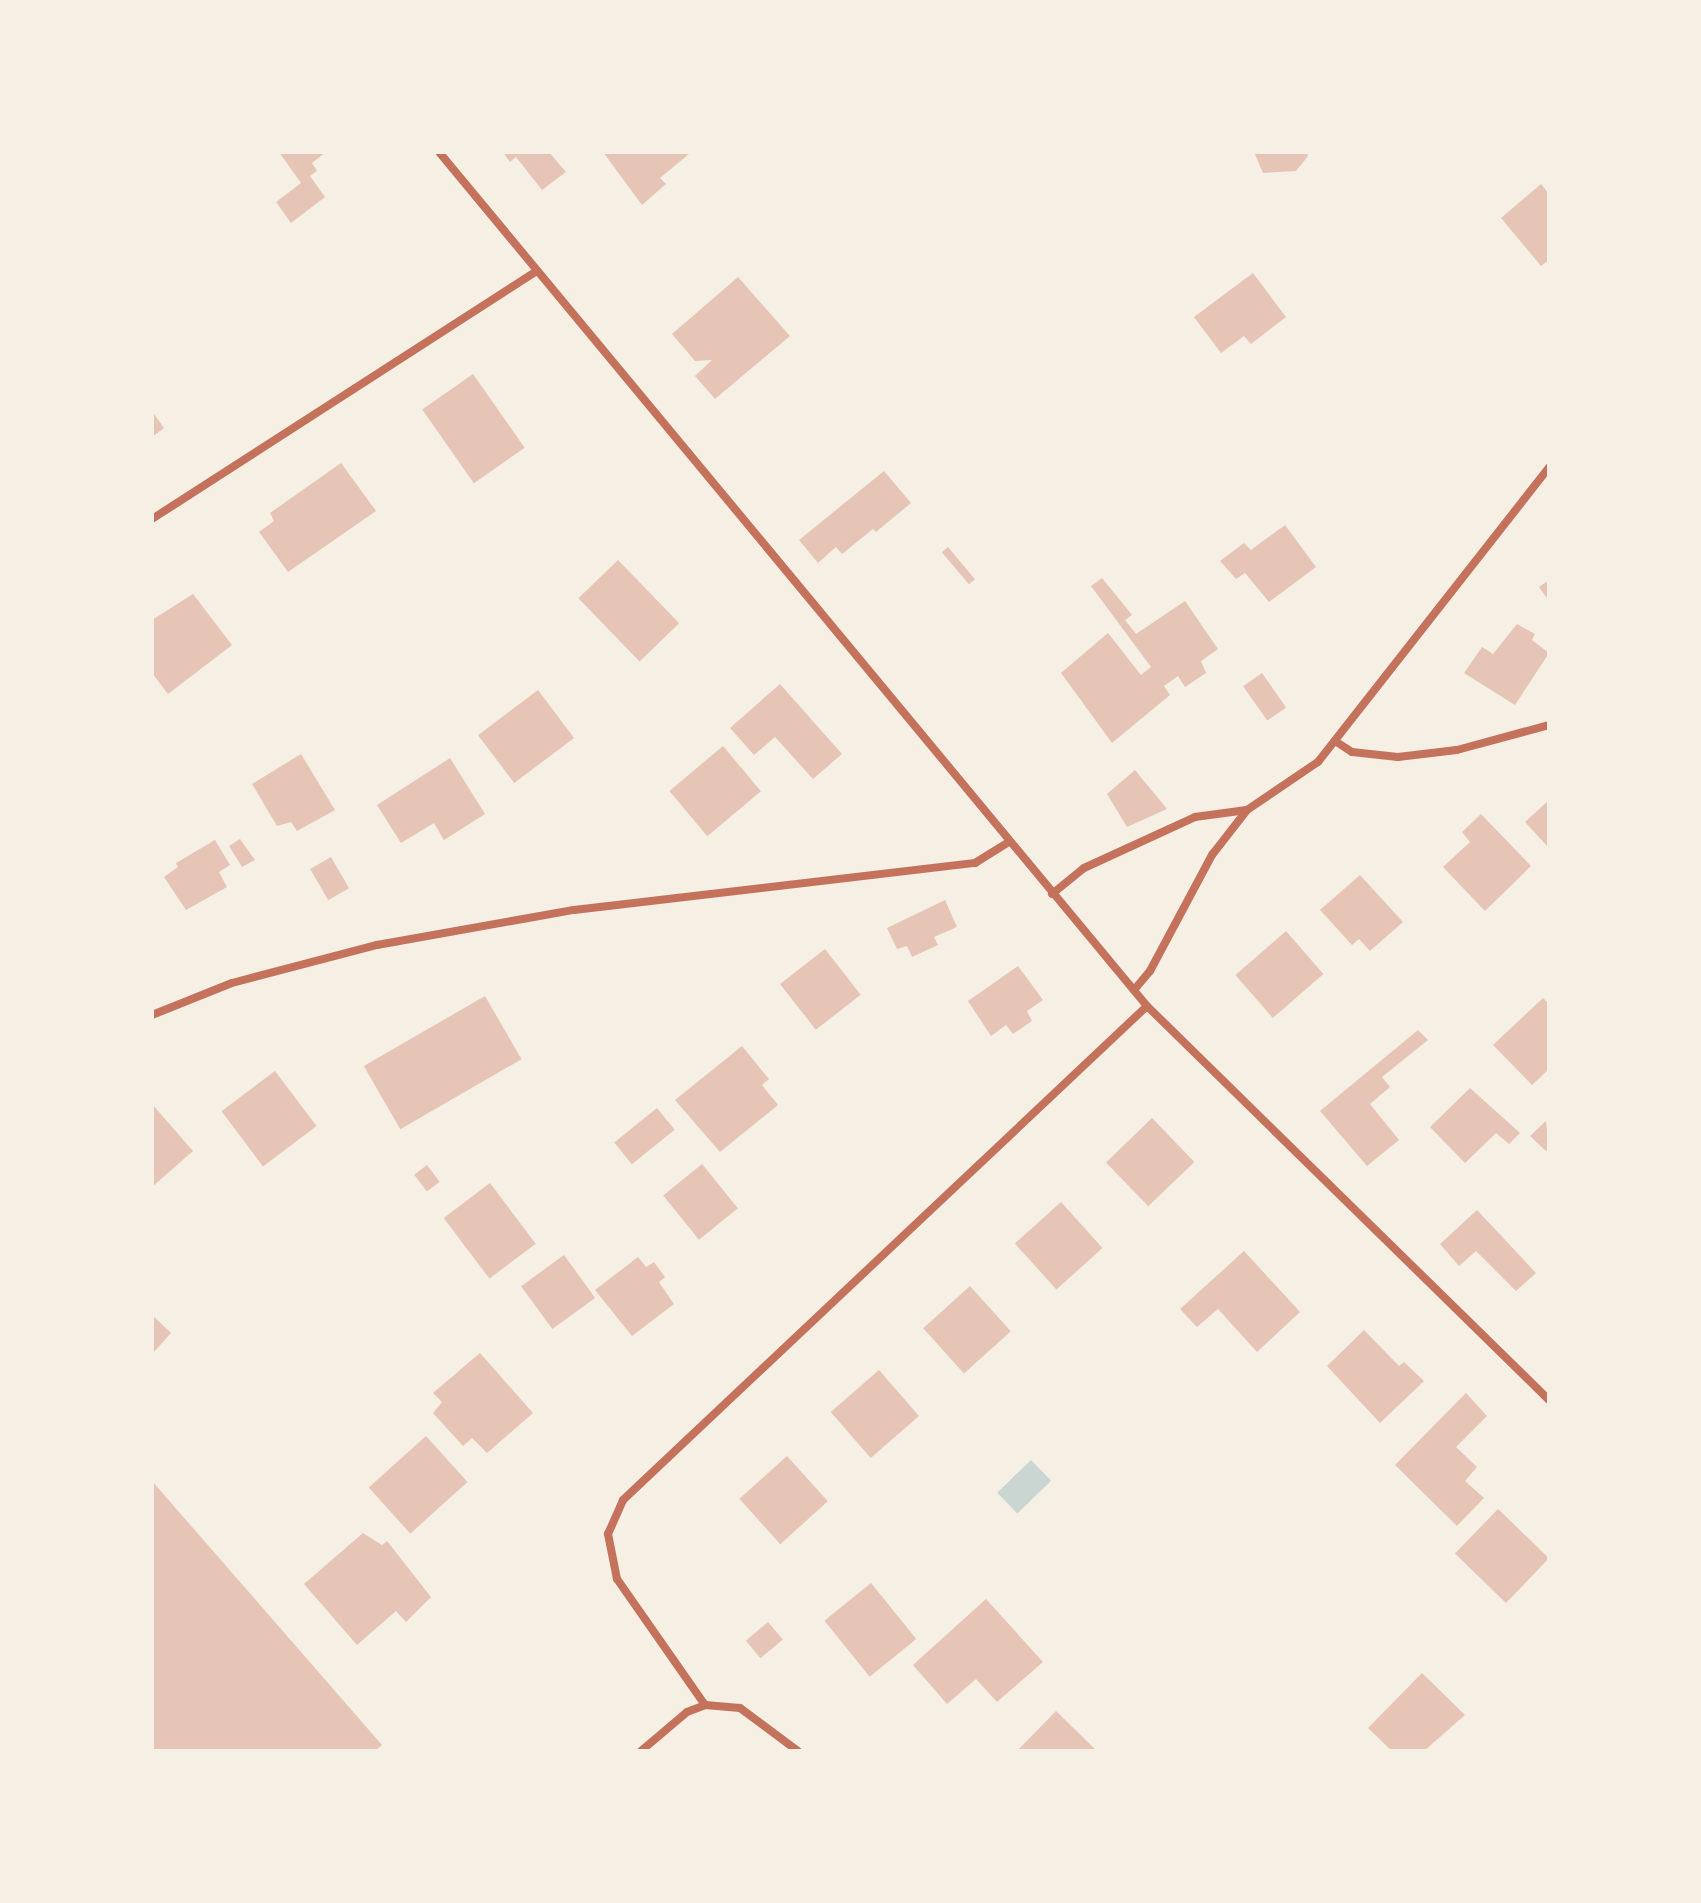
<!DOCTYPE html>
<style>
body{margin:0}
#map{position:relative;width:1701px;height:1903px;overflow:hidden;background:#f6efe4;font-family:Mulish,sans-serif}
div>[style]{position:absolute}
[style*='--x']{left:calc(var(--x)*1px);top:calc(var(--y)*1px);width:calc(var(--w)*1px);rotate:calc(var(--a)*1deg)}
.water>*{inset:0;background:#c9d6d2;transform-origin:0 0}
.building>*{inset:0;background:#e6c5b7;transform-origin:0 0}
.minor>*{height:8px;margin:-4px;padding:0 4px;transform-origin:4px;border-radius:4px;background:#c5725c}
span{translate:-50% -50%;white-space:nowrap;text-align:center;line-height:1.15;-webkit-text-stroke:7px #f6efe4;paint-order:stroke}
.frame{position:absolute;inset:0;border:154px solid #f6efe4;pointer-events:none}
</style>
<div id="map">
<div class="water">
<i style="left:1031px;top:1460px;width:29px;height:47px;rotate:46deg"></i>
</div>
<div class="building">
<i style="clip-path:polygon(279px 152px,326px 152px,312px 163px,317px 171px,310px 176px,325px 197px,291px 223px,276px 202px,301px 183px)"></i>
<i style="clip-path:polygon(503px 152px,549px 152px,566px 172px,542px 190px,516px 157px,510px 162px)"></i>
<i style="clip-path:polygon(603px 152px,688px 152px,689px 154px,660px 178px,666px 184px,642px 205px)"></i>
<i style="clip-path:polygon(1254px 152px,1307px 152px,1308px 156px,1296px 171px,1263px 173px)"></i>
<i style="clip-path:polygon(1541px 184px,1549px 194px,1549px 260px,1541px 266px,1501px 218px)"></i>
<i style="clip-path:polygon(1253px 273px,1286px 317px,1251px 344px,1244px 336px,1221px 353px,1194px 317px)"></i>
<i style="clip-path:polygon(738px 277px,790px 336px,715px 399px,695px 376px,712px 360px,695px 361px,672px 334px)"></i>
<i style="left:473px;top:374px;width:90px;height:62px;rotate:55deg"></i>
<i style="clip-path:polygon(152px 411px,164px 428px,152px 437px)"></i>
<i style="clip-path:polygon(341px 463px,376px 511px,288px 572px,259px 532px,274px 521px,270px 513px)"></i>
<i style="clip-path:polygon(884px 471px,911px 503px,876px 532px,873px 529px,842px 554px,836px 547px,818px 563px,799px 540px)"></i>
<i style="clip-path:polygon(1285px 525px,1316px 567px,1269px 602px,1245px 573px,1236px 579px,1220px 561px,1244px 543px,1251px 550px)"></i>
<i style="left:948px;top:547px;width:42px;height:8px;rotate:50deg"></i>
<i style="left:618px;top:560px;width:88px;height:55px;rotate:46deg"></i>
<i style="clip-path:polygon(1102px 578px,1132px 615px,1125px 620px,1136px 634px,1185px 601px,1218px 649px,1201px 661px,1206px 673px,1185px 687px,1178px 676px,1164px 686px,1170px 695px,1112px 743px,1061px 673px,1108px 633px,1141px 675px,1151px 667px,1091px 586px)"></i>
<i style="clip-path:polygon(1549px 580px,1549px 601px,1539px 587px)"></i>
<i style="clip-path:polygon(193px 594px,232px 645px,168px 694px,152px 673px,152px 620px)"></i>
<i style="clip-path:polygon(1517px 624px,1535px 634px,1532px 640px,1549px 653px,1515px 705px,1464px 673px,1482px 647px,1493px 654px)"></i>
<i style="left:1262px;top:673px;width:42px;height:23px;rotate:55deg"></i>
<i style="clip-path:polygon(780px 684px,842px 754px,813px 779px,775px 737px,754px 755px,730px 728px)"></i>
<i style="left:538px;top:690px;width:60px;height:75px;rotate:53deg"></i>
<i style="left:723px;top:746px;width:59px;height:70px;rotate:50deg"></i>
<i style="clip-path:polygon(301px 754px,335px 810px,297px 831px,291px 822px,277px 826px,252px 784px)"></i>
<i style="clip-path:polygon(450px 758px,485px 814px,444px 840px,434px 823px,401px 843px,377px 805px)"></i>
<i style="clip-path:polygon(1135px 770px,1167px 809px,1127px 827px,1107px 794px)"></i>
<i style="clip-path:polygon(1549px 800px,1549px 848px,1525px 822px)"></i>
<i style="clip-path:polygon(1481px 814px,1531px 866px,1485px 911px,1443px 867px,1470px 842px,1462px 832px)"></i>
<i style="clip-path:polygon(240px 839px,255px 860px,242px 867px,229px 846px)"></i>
<i style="clip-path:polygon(215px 840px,230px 865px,219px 872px,227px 887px,186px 910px,164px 877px,178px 867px,176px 863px)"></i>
<i style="left:331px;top:857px;width:36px;height:24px;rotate:60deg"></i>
<i style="clip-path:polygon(1360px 875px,1403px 922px,1370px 951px,1359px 939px,1352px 945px,1320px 910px)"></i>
<i style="clip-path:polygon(945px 900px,957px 927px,934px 937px,938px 945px,912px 957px,907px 946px,897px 949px,887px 928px)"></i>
<i style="left:1286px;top:931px;width:57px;height:67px;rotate:49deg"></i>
<i style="left:825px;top:949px;width:58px;height:57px;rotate:52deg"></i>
<i style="clip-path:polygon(1018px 966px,1043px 1000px,1027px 1011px,1032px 1021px,1013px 1034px,1006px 1025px,991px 1036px,968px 1001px)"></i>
<i style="left:485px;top:996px;width:73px;height:140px;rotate:60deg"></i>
<i style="clip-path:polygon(1543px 998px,1549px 1004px,1549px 1069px,1532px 1085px,1493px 1045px)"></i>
<i style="clip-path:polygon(1418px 1030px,1428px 1040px,1382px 1077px,1390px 1087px,1370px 1104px,1399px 1140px,1367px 1166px,1320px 1111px)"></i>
<i style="clip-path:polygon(742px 1046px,769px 1079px,762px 1085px,778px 1105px,720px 1152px,675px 1100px)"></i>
<i style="left:275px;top:1071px;width:69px;height:67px;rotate:53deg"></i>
<i style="clip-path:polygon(1470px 1088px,1520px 1133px,1509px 1144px,1496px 1133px,1465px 1163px,1430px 1127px)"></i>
<i style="clip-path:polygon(152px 1104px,193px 1151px,152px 1187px)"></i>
<i style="left:657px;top:1108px;width:28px;height:55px;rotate:51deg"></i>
<i style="left:1152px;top:1118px;width:61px;height:64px;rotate:46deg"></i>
<i style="clip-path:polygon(1546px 1121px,1549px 1149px,1546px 1151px,1530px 1136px)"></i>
<i style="left:702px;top:1164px;width:57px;height:50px;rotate:51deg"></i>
<i style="left:427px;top:1165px;width:21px;height:16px;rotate:53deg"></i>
<i style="left:490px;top:1183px;width:76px;height:58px;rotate:53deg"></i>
<i style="left:1061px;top:1202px;width:62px;height:62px;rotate:48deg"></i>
<i style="clip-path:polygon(1477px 1210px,1536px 1273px,1516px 1291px,1476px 1251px,1459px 1266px,1440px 1244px)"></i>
<i style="clip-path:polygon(1244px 1251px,1300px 1312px,1257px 1352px,1218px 1309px,1197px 1327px,1180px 1309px)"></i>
<i style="left:564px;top:1255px;width:53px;height:53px;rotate:54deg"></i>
<i style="clip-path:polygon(638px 1257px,646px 1267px,654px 1262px,665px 1277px,659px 1282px,674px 1304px,632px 1336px,595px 1290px)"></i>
<i style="left:970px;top:1286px;width:61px;height:63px;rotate:48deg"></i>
<i style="clip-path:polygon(152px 1315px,171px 1333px,152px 1354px)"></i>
<i style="clip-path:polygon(1364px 1330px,1399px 1366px,1404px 1362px,1424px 1381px,1380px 1423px,1327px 1366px)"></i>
<i style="clip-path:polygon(480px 1353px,533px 1413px,487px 1453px,472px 1438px,463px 1446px,433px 1413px,442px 1402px,433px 1393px)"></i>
<i style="left:879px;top:1370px;width:61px;height:64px;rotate:49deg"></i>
<i style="clip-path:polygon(1466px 1393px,1487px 1416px,1456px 1447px,1477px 1467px,1465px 1481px,1484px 1498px,1457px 1526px,1395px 1465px)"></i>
<i style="left:426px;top:1436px;width:62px;height:77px;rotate:48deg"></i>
<i style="left:787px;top:1456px;width:61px;height:64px;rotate:48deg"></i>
<i style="clip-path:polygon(152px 1481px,382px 1745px,375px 1751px,152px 1751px)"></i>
<i style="left:1498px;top:1509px;width:71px;height:62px;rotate:44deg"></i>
<i style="clip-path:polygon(363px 1533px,382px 1545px,387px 1541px,431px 1597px,406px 1622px,396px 1611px,357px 1645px,304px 1584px)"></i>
<i style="left:871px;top:1583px;width:72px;height:60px;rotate:51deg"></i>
<i style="clip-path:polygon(986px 1599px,1043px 1662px,997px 1702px,976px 1679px,947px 1704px,913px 1665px)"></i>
<i style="left:768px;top:1622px;width:23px;height:29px;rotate:50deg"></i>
<i style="clip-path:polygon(1422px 1673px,1465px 1715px,1424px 1751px,1392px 1751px,1368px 1728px)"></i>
<i style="clip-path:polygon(1056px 1711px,1097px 1751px,1017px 1751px)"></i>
</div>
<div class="minor">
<i style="--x:439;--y:152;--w:1109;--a:50.34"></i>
<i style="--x:1147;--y:1006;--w:563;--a:44.42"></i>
<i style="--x:152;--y:519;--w:457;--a:-32.8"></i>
<i style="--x:1335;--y:741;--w:20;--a:33"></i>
<i style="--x:1352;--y:752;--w:46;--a:6.2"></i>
<i style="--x:1398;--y:757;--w:59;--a:-6.8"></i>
<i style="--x:1457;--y:750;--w:95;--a:-15.2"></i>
<i style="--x:1052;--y:894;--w:41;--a:-39.1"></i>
<i style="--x:1084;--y:868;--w:122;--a:-24.7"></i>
<i style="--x:1195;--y:817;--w:52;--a:-7.7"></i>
<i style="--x:1134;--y:990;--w:25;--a:-50"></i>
<i style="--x:1150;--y:971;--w:132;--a:-61.9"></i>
<i style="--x:1212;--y:855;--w:57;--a:-52.1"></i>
<i style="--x:1247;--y:810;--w:86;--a:-34.1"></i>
<i style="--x:1318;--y:762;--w:375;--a:-51.9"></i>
<i style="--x:152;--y:1015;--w:86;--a:-21.8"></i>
<i style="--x:232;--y:983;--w:150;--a:-14.7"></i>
<i style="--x:377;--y:945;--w:200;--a:-10.1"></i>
<i style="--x:574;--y:910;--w:404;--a:-6.7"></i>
<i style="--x:975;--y:863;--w:40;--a:-32"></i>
<i style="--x:705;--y:1705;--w:154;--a:-124.9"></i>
<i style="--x:617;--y:1579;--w:46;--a:-101.3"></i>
<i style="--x:608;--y:1534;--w:37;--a:-66"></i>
<i style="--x:623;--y:1500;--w:720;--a:-43.31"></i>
<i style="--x:641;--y:1751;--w:60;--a:-40.3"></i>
<i style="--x:687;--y:1712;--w:19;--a:-21"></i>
<i style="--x:705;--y:1705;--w:35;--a:5"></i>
<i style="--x:740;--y:1708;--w:72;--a:36.6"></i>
</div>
<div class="frame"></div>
</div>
